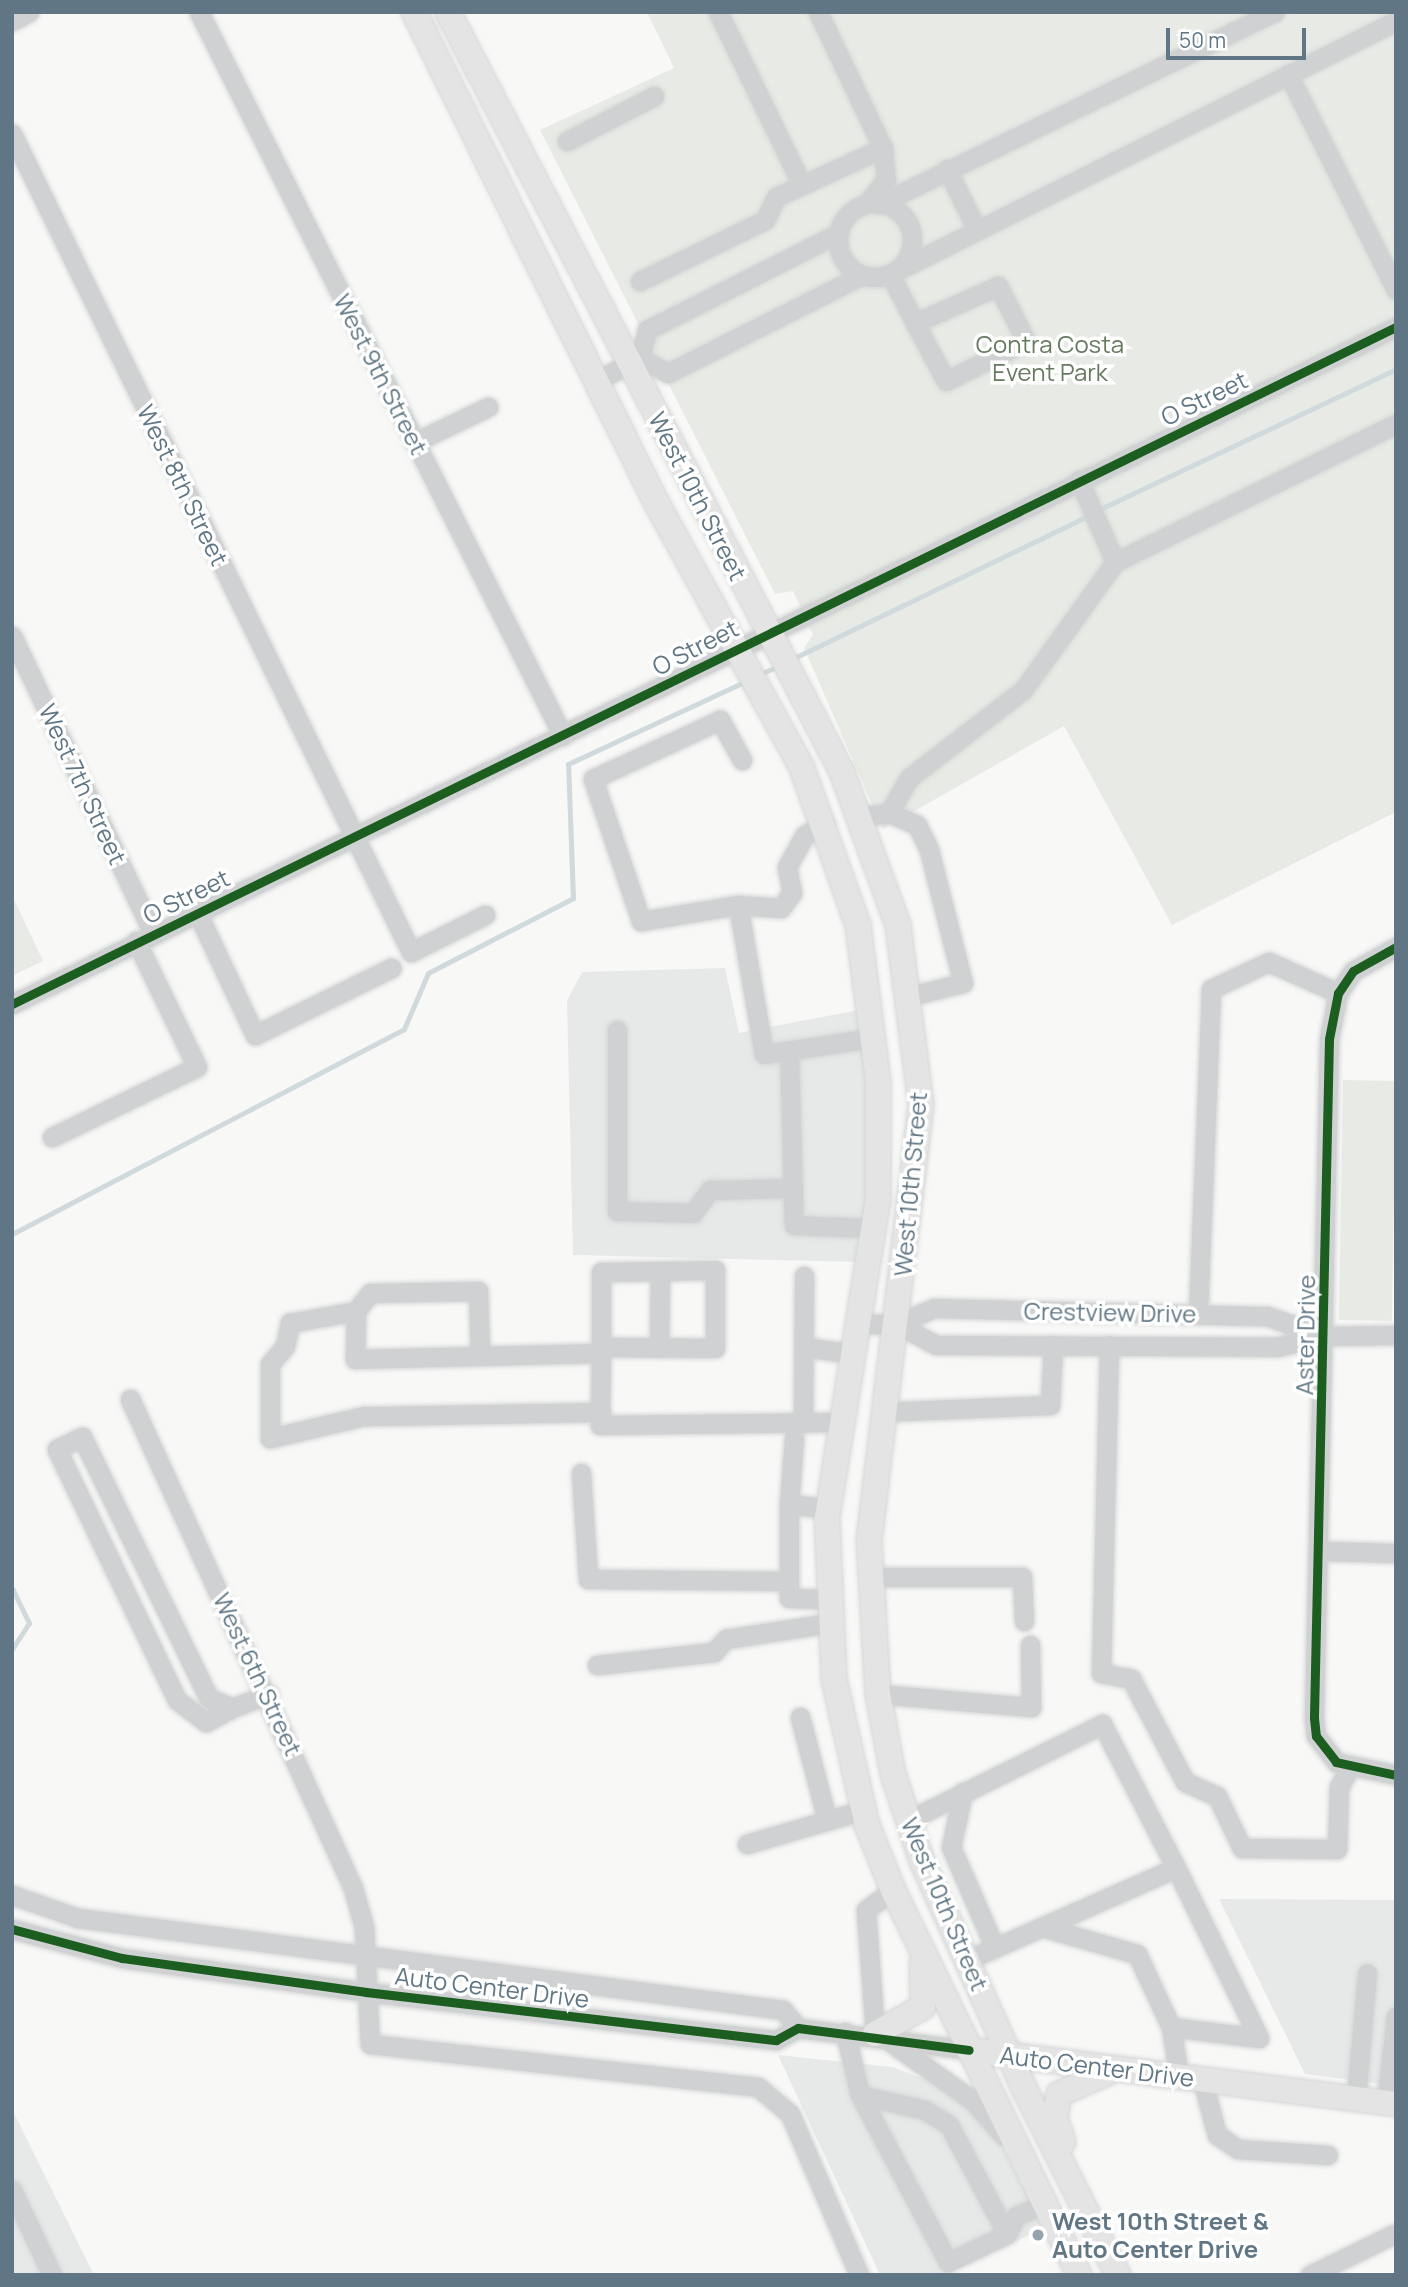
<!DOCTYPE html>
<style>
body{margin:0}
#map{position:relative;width:1408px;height:2287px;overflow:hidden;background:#f8f8f7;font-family:Manrope,sans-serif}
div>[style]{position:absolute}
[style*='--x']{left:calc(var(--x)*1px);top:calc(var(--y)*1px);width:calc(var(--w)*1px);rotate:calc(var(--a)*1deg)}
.built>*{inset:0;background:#e7e9e9}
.green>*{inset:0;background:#e8ebe5;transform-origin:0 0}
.stream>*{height:5px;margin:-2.5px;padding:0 2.5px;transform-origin:2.5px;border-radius:2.5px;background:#d0d9dc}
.roads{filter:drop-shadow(0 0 2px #d4d6d6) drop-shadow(0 0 2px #d4d6d6)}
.minor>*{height:19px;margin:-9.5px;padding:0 9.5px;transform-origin:9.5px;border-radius:9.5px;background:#d0d1d2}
.minor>.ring{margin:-9.5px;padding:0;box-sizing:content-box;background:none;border:19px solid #d0d1d2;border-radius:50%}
.major>*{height:24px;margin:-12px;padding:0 12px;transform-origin:12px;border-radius:12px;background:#e3e4e3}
.cycleway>*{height:9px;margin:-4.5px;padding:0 4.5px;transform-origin:4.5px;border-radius:4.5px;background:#1b5e20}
.dots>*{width:19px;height:19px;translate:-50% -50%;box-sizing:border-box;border:4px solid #fff;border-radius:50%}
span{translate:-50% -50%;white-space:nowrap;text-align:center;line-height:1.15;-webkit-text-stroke:7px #fff;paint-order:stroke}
.park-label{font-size:24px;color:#667a60}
.street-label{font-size:24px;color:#607684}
.poi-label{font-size:24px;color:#607684;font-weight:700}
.left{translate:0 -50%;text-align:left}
.frame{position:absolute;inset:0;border:14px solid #607684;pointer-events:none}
.scale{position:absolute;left:1166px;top:28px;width:140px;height:32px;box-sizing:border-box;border:4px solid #607684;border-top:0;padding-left:9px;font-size:21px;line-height:24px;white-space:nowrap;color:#607684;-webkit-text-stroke:5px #fff;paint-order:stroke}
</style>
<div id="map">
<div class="built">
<i style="clip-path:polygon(725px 968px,739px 1033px,864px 1009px,872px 1137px,859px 1262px,573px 1255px,567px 1001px,582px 972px)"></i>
<i style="clip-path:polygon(1219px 1899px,1396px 1900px,1396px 2086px,1305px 2074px)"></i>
<i style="clip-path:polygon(778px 2055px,892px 2067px,946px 2087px,998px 2138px,1044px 2228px,946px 2275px,880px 2275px)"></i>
<i style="clip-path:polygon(12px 2109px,94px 2275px,12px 2275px)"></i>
</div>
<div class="green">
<i style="clip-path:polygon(647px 12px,1396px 12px,1396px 812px,1172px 925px,1064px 726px,883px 829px,804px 648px,813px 635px,793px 591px,775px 594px,540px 130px,674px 68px)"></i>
<i style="clip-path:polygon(12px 895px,43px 961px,12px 976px)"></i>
<i style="left:1343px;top:1080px;width:53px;height:240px;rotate:1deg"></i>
</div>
<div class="stream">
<i style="--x:1098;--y:510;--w:330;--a:-25.3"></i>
<i style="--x:790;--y:660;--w:333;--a:-25.8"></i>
<i style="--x:758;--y:675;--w:22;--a:-24"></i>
<i style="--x:12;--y:1234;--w:442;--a:-27.6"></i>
<i style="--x:404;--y:1029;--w:61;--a:-66.8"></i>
<i style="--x:428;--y:973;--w:163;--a:-27.3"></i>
<i style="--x:573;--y:898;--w:134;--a:-92.1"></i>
<i style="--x:568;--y:764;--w:196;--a:-25"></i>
<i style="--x:12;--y:1588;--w:39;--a:64"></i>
<i style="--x:29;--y:1623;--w:31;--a:123"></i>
</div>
<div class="roads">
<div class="minor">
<i style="--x:199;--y:12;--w:810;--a:63.31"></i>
<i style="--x:718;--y:12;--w:192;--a:64.1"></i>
<i style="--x:818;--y:12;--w:151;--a:64.5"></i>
<i style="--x:883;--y:148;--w:32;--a:85"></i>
<i style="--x:886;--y:180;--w:31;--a:130"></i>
<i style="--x:12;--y:21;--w:19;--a:-28"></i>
<i style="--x:1288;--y:74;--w:241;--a:63.4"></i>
<i style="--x:12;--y:134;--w:910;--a:64"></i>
<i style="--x:411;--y:952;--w:83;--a:-26.6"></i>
<i style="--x:567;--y:141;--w:98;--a:-27.3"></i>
<i style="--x:947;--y:169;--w:68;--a:63.8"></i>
<i class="ring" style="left:838px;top:203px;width:55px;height:55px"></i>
<i style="--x:879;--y:204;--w:440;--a:-25.9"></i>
<i style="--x:839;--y:233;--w:215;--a:153.2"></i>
<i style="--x:647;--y:330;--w:29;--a:104"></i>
<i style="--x:640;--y:358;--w:32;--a:28"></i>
<i style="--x:668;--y:373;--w:217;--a:-26.8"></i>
<i style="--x:896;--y:271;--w:559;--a:-26.57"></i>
<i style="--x:890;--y:274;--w:55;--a:63"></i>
<i style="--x:915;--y:323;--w:66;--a:61.9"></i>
<i style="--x:946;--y:381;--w:89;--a:-26.6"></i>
<i style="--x:1026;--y:341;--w:62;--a:-117"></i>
<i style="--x:998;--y:286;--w:91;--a:156"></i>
<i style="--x:640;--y:281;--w:139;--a:-26"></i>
<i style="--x:765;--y:220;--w:25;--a:-64"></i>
<i style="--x:776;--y:197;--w:118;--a:-24.6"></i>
<i style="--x:596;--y:381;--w:50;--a:-27.6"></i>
<i style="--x:415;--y:442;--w:81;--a:-25.6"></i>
<i style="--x:1079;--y:480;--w:90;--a:66.3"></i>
<i style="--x:12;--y:636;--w:329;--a:64.6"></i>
<i style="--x:742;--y:760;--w:46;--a:-118.8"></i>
<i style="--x:720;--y:720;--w:140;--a:155.1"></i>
<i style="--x:593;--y:779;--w:150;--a:71.3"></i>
<i style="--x:641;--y:921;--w:98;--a:-9.4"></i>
<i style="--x:738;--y:905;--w:151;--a:80.1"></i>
<i style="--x:764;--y:1054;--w:110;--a:-8.4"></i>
<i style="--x:889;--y:813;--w:40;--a:-60.3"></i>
<i style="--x:909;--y:778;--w:144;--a:-37.7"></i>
<i style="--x:1023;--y:690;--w:158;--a:-54.3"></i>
<i style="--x:1115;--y:562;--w:313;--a:-26.2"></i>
<i style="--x:862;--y:816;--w:27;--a:-6"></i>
<i style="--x:889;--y:813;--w:30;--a:23"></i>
<i style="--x:917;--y:825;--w:28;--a:64"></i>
<i style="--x:929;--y:850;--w:137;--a:75.7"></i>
<i style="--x:963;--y:983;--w:55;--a:166.2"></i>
<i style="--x:738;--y:905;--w:43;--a:4"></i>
<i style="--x:781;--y:908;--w:19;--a:-54"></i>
<i style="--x:792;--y:893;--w:26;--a:-101"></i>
<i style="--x:787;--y:867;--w:37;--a:-61"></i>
<i style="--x:805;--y:835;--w:23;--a:-29"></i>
<i style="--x:197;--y:912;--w:136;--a:64.8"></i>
<i style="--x:255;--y:1035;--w:152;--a:-26.2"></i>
<i style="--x:1396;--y:947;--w:49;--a:150.8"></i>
<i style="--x:1353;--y:971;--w:27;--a:124"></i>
<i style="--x:1338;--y:993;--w:47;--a:101.1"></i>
<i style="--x:1329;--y:1039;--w:679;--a:91.27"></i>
<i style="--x:1314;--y:1718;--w:18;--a:84"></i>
<i style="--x:1316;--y:1736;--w:33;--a:52"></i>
<i style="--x:1336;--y:1762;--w:61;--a:12.2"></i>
<i style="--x:12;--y:1004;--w:1541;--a:-26.07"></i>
<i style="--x:617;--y:1030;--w:181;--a:90"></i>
<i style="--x:617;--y:1211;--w:76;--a:1.5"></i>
<i style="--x:693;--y:1213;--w:29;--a:-54"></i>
<i style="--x:710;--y:1190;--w:83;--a:-1.4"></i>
<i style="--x:789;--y:1051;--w:174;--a:88.4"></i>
<i style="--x:794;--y:1225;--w:79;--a:2.2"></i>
<i style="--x:52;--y:1137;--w:161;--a:-25.8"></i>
<i style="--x:197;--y:1067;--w:140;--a:-115.8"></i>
<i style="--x:356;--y:1311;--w:23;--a:-52"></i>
<i style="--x:370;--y:1293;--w:108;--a:-1.1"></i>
<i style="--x:478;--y:1291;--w:64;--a:88.2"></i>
<i style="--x:1198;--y:1314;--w:325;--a:-87.7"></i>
<i style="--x:1211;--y:989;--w:64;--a:-25"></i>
<i style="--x:1269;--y:962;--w:76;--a:24.2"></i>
<i style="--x:859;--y:1324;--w:38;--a:0"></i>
<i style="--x:897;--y:1324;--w:40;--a:-23.4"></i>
<i style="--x:934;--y:1308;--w:333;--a:1.4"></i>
<i style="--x:1267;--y:1316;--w:59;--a:19.7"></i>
<i style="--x:897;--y:1324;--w:44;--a:28.3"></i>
<i style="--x:936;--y:1345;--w:341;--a:0.3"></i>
<i style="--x:1277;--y:1347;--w:47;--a:-13.4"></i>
<i style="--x:1323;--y:1336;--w:73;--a:-0.8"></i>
<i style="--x:1109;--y:1345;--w:328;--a:91.4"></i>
<i style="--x:1101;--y:1673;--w:31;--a:11"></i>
<i style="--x:1131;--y:1679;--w:116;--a:62.3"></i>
<i style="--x:1185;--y:1782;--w:35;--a:24"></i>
<i style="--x:1217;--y:1796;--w:58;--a:64.3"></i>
<i style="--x:1242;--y:1848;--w:95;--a:0.6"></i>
<i style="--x:1337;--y:1849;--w:62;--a:-88.2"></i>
<i style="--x:1339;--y:1787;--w:21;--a:-61"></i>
<i style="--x:601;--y:1347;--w:75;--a:-90"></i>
<i style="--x:601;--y:1272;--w:114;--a:-1"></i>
<i style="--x:715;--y:1270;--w:78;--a:90"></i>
<i style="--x:715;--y:1348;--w:114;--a:-179.5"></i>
<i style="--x:601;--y:1347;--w:78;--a:90.7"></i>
<i style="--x:600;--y:1425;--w:242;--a:-0.7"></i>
<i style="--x:804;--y:1347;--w:50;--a:8"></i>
<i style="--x:659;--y:1348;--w:77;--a:-89.3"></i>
<i style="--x:130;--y:1399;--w:537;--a:65.49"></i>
<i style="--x:353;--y:1888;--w:41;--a:74.2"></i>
<i style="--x:364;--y:1927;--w:117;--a:87.1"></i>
<i style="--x:370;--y:2044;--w:390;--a:6.3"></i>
<i style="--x:758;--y:2087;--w:42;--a:40.2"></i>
<i style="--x:790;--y:2114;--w:175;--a:66.8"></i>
<i style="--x:601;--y:1412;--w:237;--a:179"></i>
<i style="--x:364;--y:1416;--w:97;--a:166.8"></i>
<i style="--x:270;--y:1438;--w:74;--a:-90"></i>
<i style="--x:270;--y:1364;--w:23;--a:-50"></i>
<i style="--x:285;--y:1346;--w:24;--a:-78"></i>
<i style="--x:290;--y:1323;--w:67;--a:-10.3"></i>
<i style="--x:356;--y:1311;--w:48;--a:91.2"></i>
<i style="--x:355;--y:1359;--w:246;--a:-1.4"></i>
<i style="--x:882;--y:1412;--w:168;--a:-2.4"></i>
<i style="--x:1050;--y:1405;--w:60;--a:-87.1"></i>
<i style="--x:803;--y:1423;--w:147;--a:-89.6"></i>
<i style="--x:794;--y:1438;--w:66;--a:94.3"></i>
<i style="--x:789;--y:1504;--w:39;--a:7"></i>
<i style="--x:581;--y:1473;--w:106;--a:86.2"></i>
<i style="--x:588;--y:1579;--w:201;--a:0.6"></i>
<i style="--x:789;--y:1504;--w:94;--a:90"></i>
<i style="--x:789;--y:1598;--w:38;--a:2"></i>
<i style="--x:1322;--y:1551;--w:74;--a:1.5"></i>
<i style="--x:870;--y:1577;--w:152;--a:0"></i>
<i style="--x:1022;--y:1577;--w:44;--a:87.4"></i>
<i style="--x:597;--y:1665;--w:118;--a:-6.3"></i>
<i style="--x:714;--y:1652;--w:18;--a:-47"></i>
<i style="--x:726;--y:1639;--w:104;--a:-8.8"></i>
<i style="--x:878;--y:1694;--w:154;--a:4.9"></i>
<i style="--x:1031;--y:1707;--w:62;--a:-90.9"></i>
<i style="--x:232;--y:1708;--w:30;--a:152"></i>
<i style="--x:206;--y:1722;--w:36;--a:-143"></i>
<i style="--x:177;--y:1700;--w:278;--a:-115.6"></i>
<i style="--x:57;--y:1449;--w:28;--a:-26"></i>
<i style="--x:82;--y:1437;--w:290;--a:64.1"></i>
<i style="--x:209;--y:1698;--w:25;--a:23"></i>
<i style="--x:232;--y:1708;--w:39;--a:-21"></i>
<i style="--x:800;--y:1717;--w:106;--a:75.3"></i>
<i style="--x:963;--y:1792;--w:56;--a:102.3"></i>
<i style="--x:951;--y:1847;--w:110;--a:66.5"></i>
<i style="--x:909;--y:1820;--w:216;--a:-26.4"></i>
<i style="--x:1102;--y:1724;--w:162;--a:62.8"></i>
<i style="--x:747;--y:1844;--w:121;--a:-16.3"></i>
<i style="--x:12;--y:1895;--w:70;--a:19.2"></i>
<i style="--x:78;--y:1918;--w:711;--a:7.43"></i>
<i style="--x:783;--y:2010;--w:23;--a:50"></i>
<i style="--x:1042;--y:1927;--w:99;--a:15.9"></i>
<i style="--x:1137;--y:1954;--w:81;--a:65"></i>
<i style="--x:1171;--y:2027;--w:50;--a:80.7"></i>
<i style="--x:12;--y:1929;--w:114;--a:14.8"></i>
<i style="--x:122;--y:1958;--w:246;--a:7.9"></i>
<i style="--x:366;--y:1992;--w:413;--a:6.7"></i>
<i style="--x:776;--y:2040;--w:25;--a:-29"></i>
<i style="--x:798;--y:2028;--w:172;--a:7.3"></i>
<i style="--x:967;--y:1960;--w:228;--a:-23.8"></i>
<i style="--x:1176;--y:1868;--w:189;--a:64"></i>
<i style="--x:1259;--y:2038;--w:89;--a:-172.9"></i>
<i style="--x:845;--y:2032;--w:65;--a:76.6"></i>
<i style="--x:860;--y:2095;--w:189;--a:62.2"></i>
<i style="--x:948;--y:2262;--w:65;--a:-25.4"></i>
<i style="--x:1007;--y:2234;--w:20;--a:-63"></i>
<i style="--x:1016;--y:2216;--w:30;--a:-23"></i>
<i style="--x:875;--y:2034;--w:124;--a:-94.2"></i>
<i style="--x:866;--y:1910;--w:34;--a:-37"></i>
<i style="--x:882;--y:2036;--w:110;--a:35.4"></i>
<i style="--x:972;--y:2100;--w:48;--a:48.4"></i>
<i style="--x:1202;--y:2079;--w:58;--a:75"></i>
<i style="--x:1217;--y:2135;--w:25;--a:34"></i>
<i style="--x:1238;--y:2149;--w:90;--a:3.8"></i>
<i style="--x:860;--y:2095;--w:67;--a:13"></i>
<i style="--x:925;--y:2110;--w:28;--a:32"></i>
<i style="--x:949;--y:2125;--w:123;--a:62"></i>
<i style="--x:1356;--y:2099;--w:126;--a:-85"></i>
<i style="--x:1386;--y:2103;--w:87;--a:-83.4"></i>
<i style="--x:12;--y:2190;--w:94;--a:64.8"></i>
<i style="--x:1310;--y:2275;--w:93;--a:-26"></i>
</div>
<div class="major">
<i style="--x:414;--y:12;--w:549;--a:63.72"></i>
<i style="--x:657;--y:504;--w:301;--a:61.2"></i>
<i style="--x:802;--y:768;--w:167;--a:70.4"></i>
<i style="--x:858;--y:925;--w:158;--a:82.7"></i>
<i style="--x:878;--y:1082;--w:117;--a:90"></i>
<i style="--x:878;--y:1199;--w:322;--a:99.1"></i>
<i style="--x:827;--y:1517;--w:162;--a:87.5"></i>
<i style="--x:834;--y:1679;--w:150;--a:77.3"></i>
<i style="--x:867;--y:1825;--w:70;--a:68.2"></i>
<i style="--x:893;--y:1890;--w:428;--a:64.2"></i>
<i style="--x:448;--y:12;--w:856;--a:62.6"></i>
<i style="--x:842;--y:772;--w:163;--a:69.9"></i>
<i style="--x:898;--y:925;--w:181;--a:82.7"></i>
<i style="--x:921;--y:1105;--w:437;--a:96.8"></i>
<i style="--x:869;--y:1539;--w:155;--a:86.7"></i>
<i style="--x:878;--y:1694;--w:81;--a:79.4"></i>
<i style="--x:893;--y:1774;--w:92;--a:71.6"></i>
<i style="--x:922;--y:1861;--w:249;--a:65.8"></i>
<i style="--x:1024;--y:2088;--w:209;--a:63.3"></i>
<i style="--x:875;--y:2034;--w:55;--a:-29.4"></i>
<i style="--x:923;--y:2007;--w:43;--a:-91.3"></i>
<i style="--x:969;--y:2050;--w:430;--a:7.2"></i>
<i style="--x:1063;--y:2142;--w:25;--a:-108"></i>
<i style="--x:1055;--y:2118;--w:24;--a:-81"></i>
<i style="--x:1059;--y:2094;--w:57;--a:-23.9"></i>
</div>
</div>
<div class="cycleway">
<i style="--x:1396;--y:947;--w:49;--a:150.8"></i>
<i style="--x:1353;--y:971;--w:27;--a:124"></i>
<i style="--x:1338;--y:993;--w:47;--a:101.1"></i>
<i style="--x:1329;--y:1039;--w:679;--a:91.27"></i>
<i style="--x:1314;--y:1718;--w:18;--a:84"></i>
<i style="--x:1316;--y:1736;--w:33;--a:52"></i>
<i style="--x:1336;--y:1762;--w:61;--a:12.2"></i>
<i style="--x:12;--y:1004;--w:1541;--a:-26.07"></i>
<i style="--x:12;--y:1929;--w:114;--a:14.8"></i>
<i style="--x:122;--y:1958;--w:246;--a:7.9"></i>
<i style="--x:366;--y:1992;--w:413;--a:6.7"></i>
<i style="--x:776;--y:2040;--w:25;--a:-29"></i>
<i style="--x:798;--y:2028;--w:172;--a:7.3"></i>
</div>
<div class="dots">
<i style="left:1038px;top:2235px;background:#95a4ac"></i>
</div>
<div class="park-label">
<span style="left:1050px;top:358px">Contra Costa<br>Event Park</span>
</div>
<div class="street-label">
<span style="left:381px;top:374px;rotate:63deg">West 9th Street</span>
<span style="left:1204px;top:398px;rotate:-26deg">O Street</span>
<span style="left:183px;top:485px;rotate:64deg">West 8th Street</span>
<span style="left:698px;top:496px;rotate:63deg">West 10th Street</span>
<span style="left:695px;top:647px;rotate:-27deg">O Street</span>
<span style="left:83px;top:784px;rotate:65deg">West 7th Street</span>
<span style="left:186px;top:896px;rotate:-26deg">O Street</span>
<span style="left:910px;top:1184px;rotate:-85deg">West 10th Street</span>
<span style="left:1110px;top:1312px;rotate:1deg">Crestview Drive</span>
<span style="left:1305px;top:1335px;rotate:-89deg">Aster Drive</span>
<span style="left:258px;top:1674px;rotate:65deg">West 6th Street</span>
<span style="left:945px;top:1904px;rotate:67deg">West 10th Street</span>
<span style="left:492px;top:1987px;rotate:7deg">Auto Center Drive</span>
<span style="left:1097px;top:2066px;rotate:7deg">Auto Center Drive</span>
</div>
<div class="poi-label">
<span class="left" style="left:1052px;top:2235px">West 10th Street &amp;<br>Auto Center Drive</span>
</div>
<div class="frame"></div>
<div class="scale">50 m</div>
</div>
